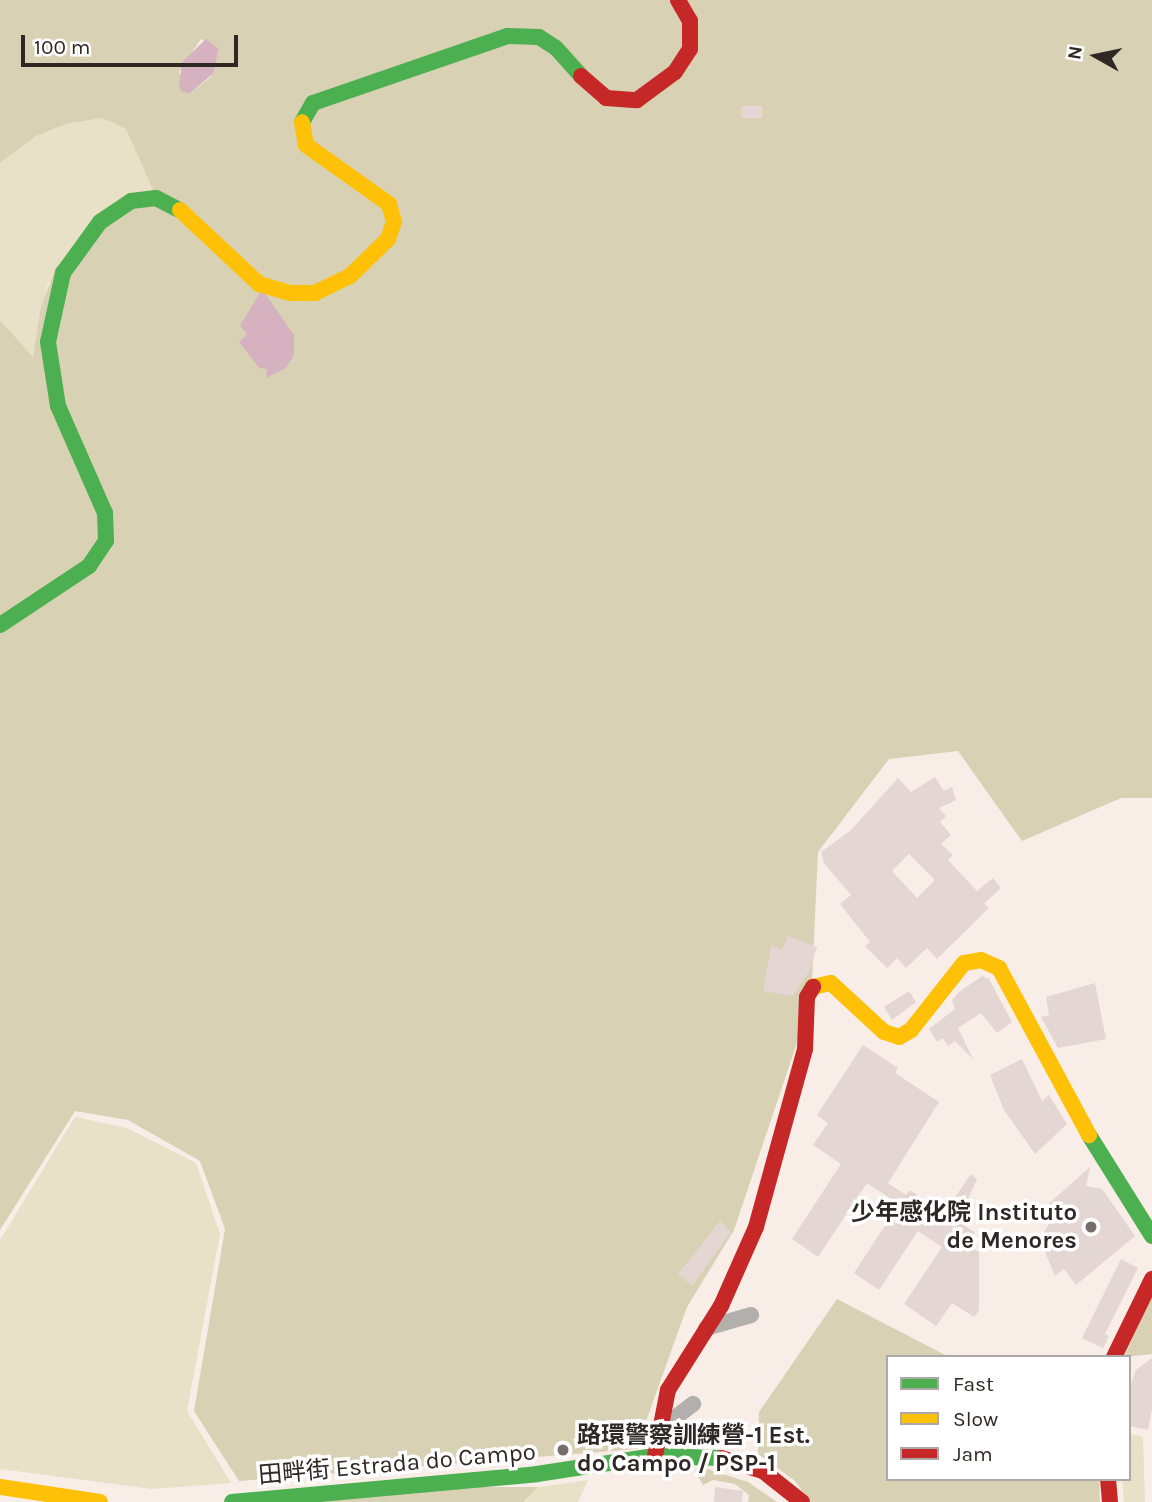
<!DOCTYPE html>
<meta charset="utf-8">
<style>
body{margin:0}
#map{position:relative;width:1152px;height:1502px;overflow:hidden;background:#f8ede7;font-family:Karla,"Noto Sans SC",sans-serif}
div>[style]{position:absolute}
[style*='--x']{left:calc(var(--x)*1px);top:calc(var(--y)*1px);width:calc(var(--w)*1px);rotate:calc(var(--a)*1deg)}
.green>*{inset:0;background:#e8e0c7}
.forest>*{inset:0;background:#d8d1b4}
.water>*{inset:0;background:#d6b2c0}
.building>*{inset:0;background:#e4d6d3;transform-origin:0 0}
.street>*{height:16px;margin:-8px;padding:0 8px;transform-origin:8px;border-radius:8px;background:#b2afac}
.fast>*{height:16px;margin:-8px;padding:0 8px;transform-origin:8px;border-radius:8px;background:#4caf50}
.slow>*{height:16px;margin:-8px;padding:0 8px;transform-origin:8px;border-radius:8px;background:#ffc107}
.jam>*{height:16px;margin:-8px;padding:0 8px;transform-origin:8px;border-radius:8px;background:#c62828}
.dots>*{width:19px;height:19px;translate:-50% -50%;box-sizing:border-box;border:4px solid #fff;border-radius:50%}
span{translate:-50% -50%;white-space:nowrap;text-align:center;line-height:1.15;-webkit-text-stroke:7px #fff;paint-order:stroke}
.poi-label{font-size:24px;color:#2f2825;font-weight:700}
.right{translate:-100% -50%;text-align:right}
.left{translate:0 -50%;text-align:left}
.street-label{font-size:24px;color:#2f2825}
.legend{position:absolute;left:886px;top:1355px;width:245px;height:126px;box-sizing:border-box;background:#fff;border:2px solid #aca9a8;margin:0;padding:9px 12px;list-style:none;font-size:21px;color:#2f2825}
.legend li{display:flex;align-items:center;gap:14px;height:35px}
.legend b{width:35px;border:2px solid #aca9a8}
.north{position:absolute;left:1061px;top:21px;width:70px;height:70px;-webkit-text-stroke:5px #fff;paint-order:stroke;rotate:279deg;font-size:19px;font-weight:700;line-height:28px;text-align:center;color:#2f2825}
.north::after{content:'';display:block;margin:auto;width:24px;height:32px;background:#2f2825;clip-path:polygon(50% 0,100% 100%,50% 72%,0 100%)}
.scale{position:absolute;left:21px;top:35px;width:217px;height:32px;box-sizing:border-box;border:4px solid #2f2825;border-top:0;padding-left:9px;font-size:21px;line-height:24px;white-space:nowrap;color:#2f2825;-webkit-text-stroke:5px #fff;paint-order:stroke}
</style>
<div id="map">
<div class="green">
<i style="clip-path:polygon(102px 118px,126px 129px,154px 191px,48px 283px,33px 358px,0 320px,0 163px,35px 136px,66px 124px)"></i>
<i style="clip-path:polygon(75px 1117px,127px 1128px,196px 1163px,220px 1234px,187px 1411px,231px 1483px,152px 1489px,0 1469px,0 1240px)"></i>
<i style="clip-path:polygon(1129px 1434px,1143px 1437px,1145px 1502px,1124px 1502px,1122px 1479px,1129px 1479px)"></i>
<i style="clip-path:polygon(588px 1480px,578px 1502px,443px 1502px,473px 1487px,541px 1487px)"></i>
</div>
<div class="forest">
<i style="clip-path:polygon(evenodd,0 0,1152px 0,1152px 798px,1121px 798px,1022px 841px,958px 751px,889px 759px,818px 852px,811px 1001px,734px 1230px,687px 1307px,636px 1449px,239px 1481px,194px 1411px,225px 1229px,200px 1161px,128px 1120px,75px 1111px,0 1230px,0 320px,33px 357px,41px 307px,56px 267px,153px 190px,126px 129px,102px 118px,66px 124px,36px 136px,0 163px,0 0,201px 39px,219px 51px,211px 77px,190px 93px,179px 72px,201px 39px)"></i>
<i style="clip-path:polygon(1152px 1294px,1152px 1354px,1124px 1357px)"></i>
<i style="clip-path:polygon(837px 1299px,949px 1357px,888px 1357px,888px 1479px,1099px 1479px,1100px 1502px,811px 1502px,794px 1480px,758px 1454px,759px 1412px)"></i>
<i style="clip-path:polygon(701px 1467px,748px 1482px,777px 1502px,748px 1502px,749px 1495px,735px 1484px,713px 1480px,703px 1485px,695px 1471px)"></i>
<i style="clip-path:polygon(473px 1487px,538px 1487px,523px 1502px,284px 1502px)"></i>
</div>
<div class="water">
<i style="clip-path:polygon(206px 39px,219px 49px,213px 74px,190px 93px,182px 92px,179px 86px,182px 62px)"></i>
<i style="clip-path:polygon(262px 289px,294px 335px,294px 355px,286px 368px,266px 378px,267px 369px,259px 368px,239px 342px,247px 334px,240px 326px)"></i>
</div>
<div class="building">
<i style="left:762px;top:106px;width:12px;height:21px;rotate:90deg"></i>
<i style="clip-path:polygon(evenodd,935px 777px,944px 791px,952px 787px,956px 800px,939px 808px,946px 816px,940px 822px,951px 835px,941px 844px,953px 855px,948px 860px,977px 891px,993px 878px,1001px 888px,984px 904px,989px 908px,937px 959px,927px 948px,906px 968px,897px 958px,887px 968px,865px 946px,870px 942px,840px 904px,851px 895px,824px 863px,821px 852px,851px 830px,898px 778px,911px 792px,935px 777px,909px 854px,935px 880px,917px 898px,892px 871px,909px 854px)"></i>
<i style="clip-path:polygon(788px 936px,817px 947px,810px 970px,793px 996px,763px 991px,771px 946px,782px 950px)"></i>
<i style="clip-path:polygon(982px 976px,989px 979px,1012px 1022px,997px 1033px,981px 1013px,958px 1028px,973px 1059px,955px 1041px,948px 1046px,943px 1038px,937px 1042px,929px 1029px,955px 1009px,952px 1000px,959px 992px)"></i>
<i style="clip-path:polygon(1095px 983px,1106px 1039px,1058px 1048px,1041px 1017px,1049px 1015px,1046px 997px)"></i>
<i style="clip-path:polygon(909px 991px,916px 1002px,892px 1020px,884px 1007px)"></i>
<i style="clip-path:polygon(863px 1045px,898px 1068px,895px 1073px,939px 1102px,888px 1183px,906px 1195px,910px 1190px,930px 1203px,935px 1197px,949px 1206px,971px 1174px,977px 1179px,964px 1208px,973px 1213px,965px 1226px,975px 1232px,967px 1245px,979px 1252px,979px 1310px,974px 1317px,952px 1303px,936px 1326px,904px 1304px,942px 1247px,918px 1231px,879px 1290px,854px 1273px,899px 1204px,867px 1183px,818px 1257px,792px 1239px,841px 1164px,813px 1145px,828px 1123px,817px 1115px)"></i>
<i style="clip-path:polygon(1022px 1059px,1042px 1101px,1049px 1095px,1067px 1124px,1035px 1154px,1004px 1110px,990px 1075px)"></i>
<i style="clip-path:polygon(1090px 1167px,1086px 1186px,1102px 1189px,1135px 1236px,1076px 1285px,1064px 1269px,1055px 1276px,1040px 1240px,1052px 1218px,1045px 1207px)"></i>
<i style="clip-path:polygon(720px 1221px,731px 1232px,692px 1286px,678px 1274px)"></i>
<i style="clip-path:polygon(1121px 1259px,1138px 1268px,1105px 1334px,1109px 1336px,1103px 1348px,1082px 1338px)"></i>
<i style="clip-path:polygon(1152px 1358px,1152px 1409px,1148px 1430px,1129px 1426px,1129px 1390px,1136px 1370px)"></i>
<i style="clip-path:polygon(715px 1487px,743px 1491px,742px 1502px,714px 1502px)"></i>
</div>
<div class="street">
<i style="--x:706;--y:1328;--w:47;--a:-16.1"></i>
<i style="--x:659;--y:1430;--w:43;--a:-37.4"></i>
</div>
<div class="fast">
<i style="--x:302;--y:122;--w:22;--a:-60"></i>
<i style="--x:313;--y:103;--w:206;--a:-19"></i>
<i style="--x:508;--y:36;--w:31;--a:2"></i>
<i style="--x:539;--y:37;--w:20;--a:33"></i>
<i style="--x:556;--y:48;--w:38;--a:48"></i>
<i style="--x:0;--y:625;--w:107;--a:-33.5"></i>
<i style="--x:89;--y:566;--w:30;--a:-56"></i>
<i style="--x:106;--y:541;--w:28;--a:-92"></i>
<i style="--x:105;--y:513;--w:117;--a:-113.7"></i>
<i style="--x:58;--y:406;--w:65;--a:-98.9"></i>
<i style="--x:48;--y:342;--w:71;--a:-77.7"></i>
<i style="--x:63;--y:273;--w:63;--a:-54"></i>
<i style="--x:100;--y:222;--w:37;--a:-34"></i>
<i style="--x:131;--y:201;--w:25;--a:-7"></i>
<i style="--x:156;--y:198;--w:27;--a:27"></i>
<i style="--x:1089;--y:1135;--w:119;--a:58"></i>
<i style="--x:232;--y:1502;--w:306;--a:-5.2"></i>
<i style="--x:537;--y:1474;--w:119;--a:-8.7"></i>
<i style="--x:655;--y:1456;--w:66;--a:1.7"></i>
</div>
<div class="slow">
<i style="--x:180;--y:210;--w:108;--a:43.1"></i>
<i style="--x:259;--y:284;--w:32;--a:16"></i>
<i style="--x:290;--y:293;--w:25;--a:0"></i>
<i style="--x:315;--y:293;--w:39;--a:-26"></i>
<i style="--x:350;--y:276;--w:53;--a:-44.2"></i>
<i style="--x:388;--y:239;--w:18;--a:-71"></i>
<i style="--x:394;--y:222;--w:19;--a:-106"></i>
<i style="--x:389;--y:204;--w:102;--a:-144.6"></i>
<i style="--x:306;--y:145;--w:23;--a:-100"></i>
<i style="--x:813;--y:987;--w:18;--a:-13"></i>
<i style="--x:831;--y:983;--w:72;--a:42.8"></i>
<i style="--x:884;--y:1032;--w:16;--a:18"></i>
<i style="--x:899;--y:1037;--w:14;--a:-30"></i>
<i style="--x:911;--y:1030;--w:85;--a:-51.7"></i>
<i style="--x:964;--y:963;--w:17;--a:-10"></i>
<i style="--x:981;--y:960;--w:20;--a:24"></i>
<i style="--x:999;--y:968;--w:190;--a:61.7"></i>
<i style="--x:0;--y:1487;--w:101;--a:8.5"></i>
</div>
<div class="jam">
<i style="--x:581;--y:76;--w:33;--a:41"></i>
<i style="--x:606;--y:98;--w:31;--a:4"></i>
<i style="--x:637;--y:100;--w:47;--a:-36.4"></i>
<i style="--x:675;--y:72;--w:27;--a:-57"></i>
<i style="--x:690;--y:49;--w:28;--a:-90"></i>
<i style="--x:690;--y:21;--w:24;--a:-120"></i>
<i style="--x:1114;--y:1357;--w:87;--a:-64"></i>
<i style="--x:655;--y:1456;--w:67;--a:-78.9"></i>
<i style="--x:668;--y:1390;--w:99;--a:-57.8"></i>
<i style="--x:721;--y:1306;--w:86;--a:-66.1"></i>
<i style="--x:756;--y:1227;--w:185;--a:-74.6"></i>
<i style="--x:805;--y:1049;--w:52;--a:-87.8"></i>
<i style="--x:807;--y:997;--w:12;--a:-59"></i>
<i style="--x:721;--y:1458;--w:44;--a:17.2"></i>
<i style="--x:763;--y:1471;--w:50;--a:38.5"></i>
<i style="--x:1108;--y:1479;--w:23;--a:85"></i>
</div>
<div class="dots">
<i style="left:1091px;top:1227px;background:#756d69"></i>
<i style="left:563px;top:1450px;background:#756d69"></i>
</div>
<div class="poi-label">
<span class="right" style="left:1077px;top:1227px">少年感化院 Instituto<br>de Menores</span>
<span class="left" style="left:577px;top:1450px">路環警察訓練營-1 Est.<br>do Campo / PSP-1</span>
</div>
<div class="street-label">
<span style="left:397px;top:1464px;rotate:-5deg">田畔街 Estrada do Campo</span>
</div>
<ul class="legend">
<li><b style="height:9px;background:#4caf50"></b>Fast</li>
<li><b style="height:9px;background:#ffc107"></b>Slow</li>
<li><b style="height:9px;background:#c62828"></b>Jam</li>
</ul>
<div class="north">N</div>
<div class="scale">100 m</div>
</div>
